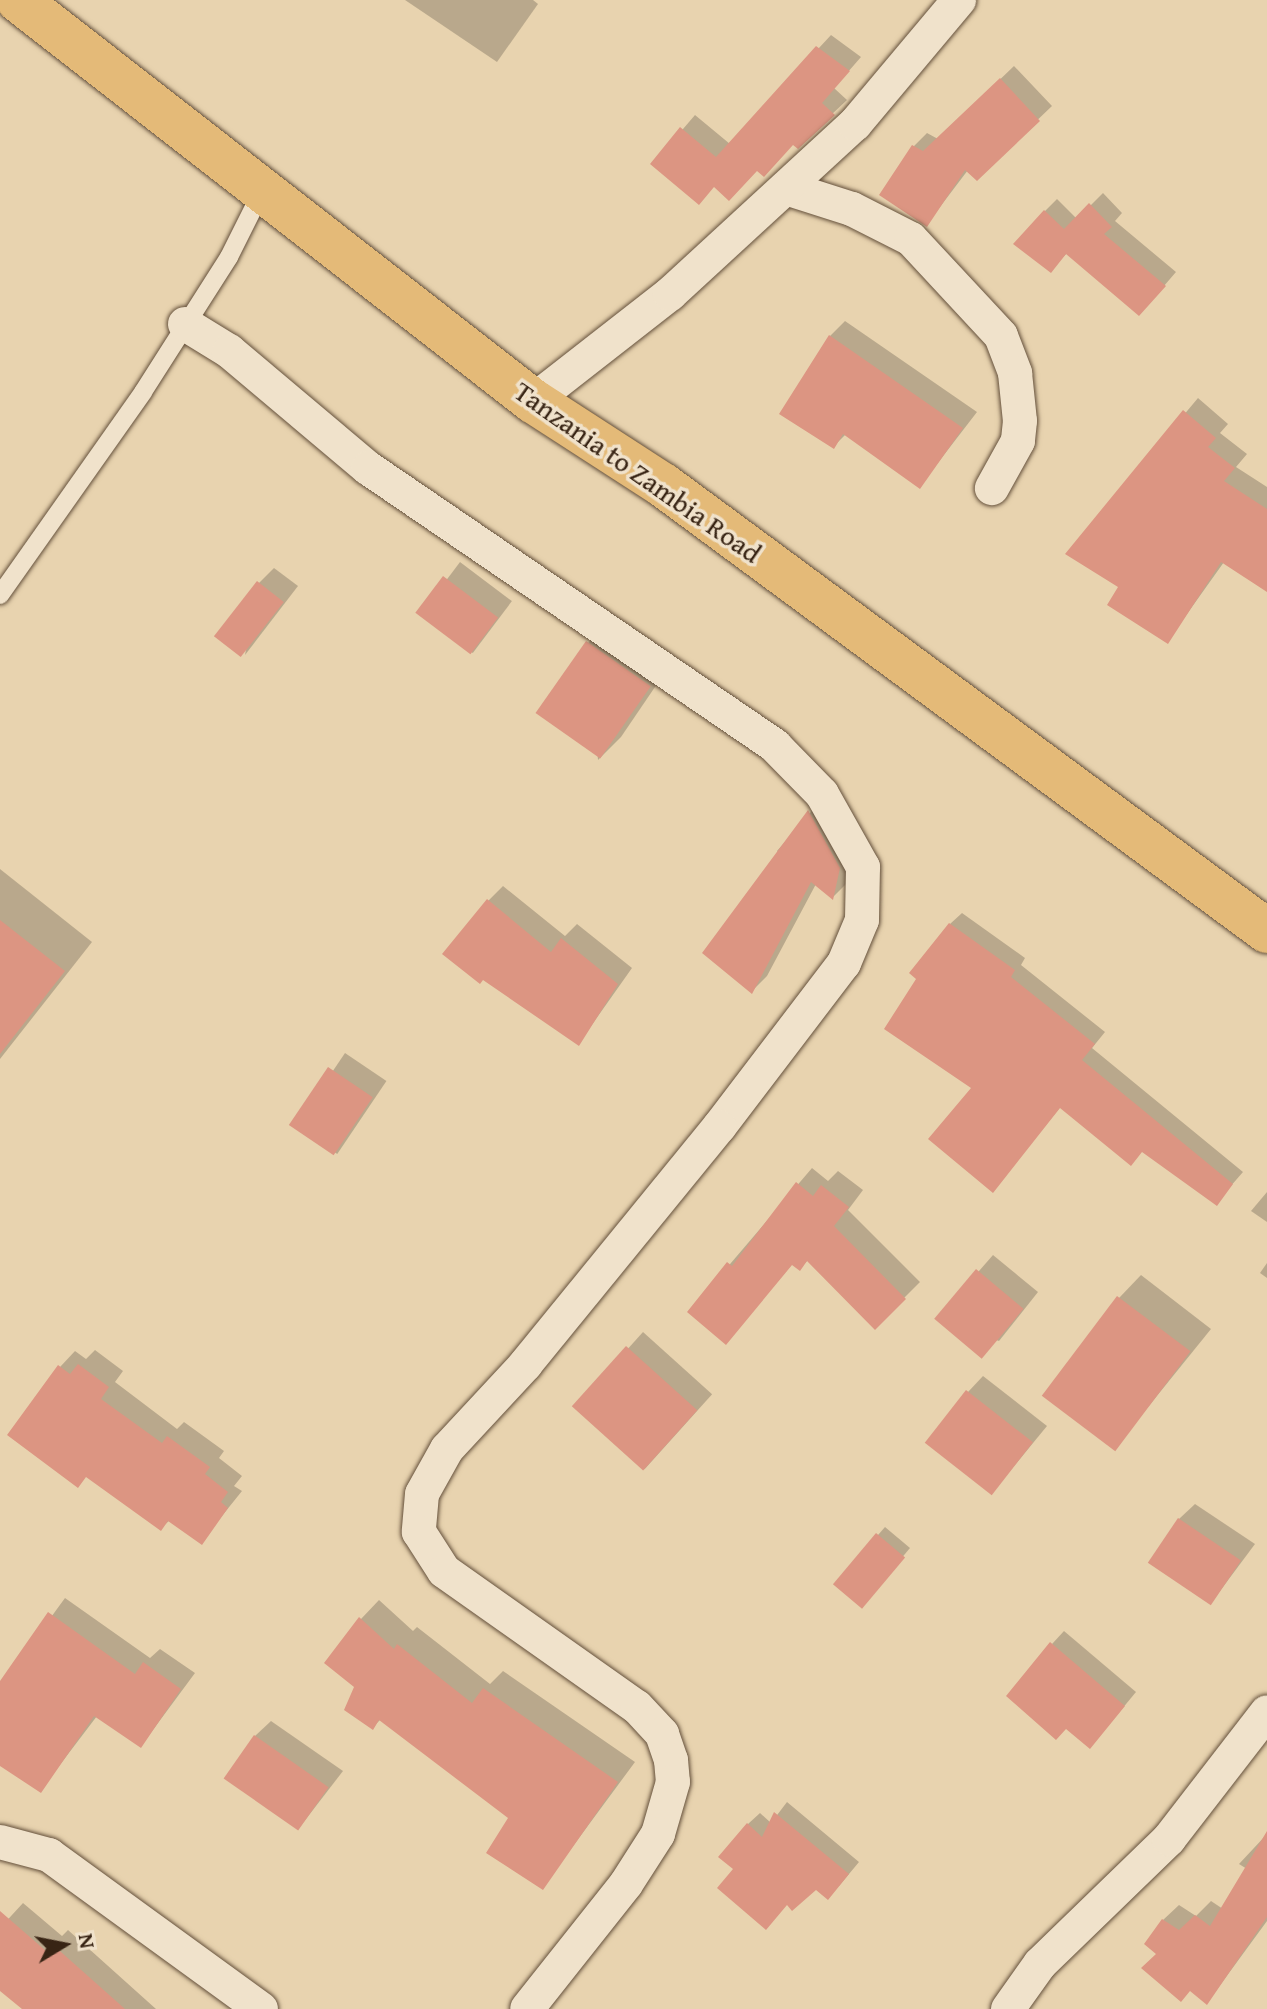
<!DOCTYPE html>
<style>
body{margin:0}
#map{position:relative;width:1267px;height:2009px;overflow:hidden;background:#e8d3af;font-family:"Gentium Book Plus",serif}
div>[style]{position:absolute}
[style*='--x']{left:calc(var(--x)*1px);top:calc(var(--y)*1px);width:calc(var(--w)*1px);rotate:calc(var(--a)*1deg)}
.shadow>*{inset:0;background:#0003;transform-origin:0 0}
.building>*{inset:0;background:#dc9582;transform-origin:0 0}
.roads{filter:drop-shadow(0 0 2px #64503b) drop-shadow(0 0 2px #64503b)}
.lane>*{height:18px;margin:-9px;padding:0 9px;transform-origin:9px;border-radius:9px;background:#f0e2cb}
.street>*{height:34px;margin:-17px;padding:0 17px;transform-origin:17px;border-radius:17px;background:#f0e2cb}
.highway>*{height:44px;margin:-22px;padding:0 22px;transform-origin:22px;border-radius:22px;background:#e4ba78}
span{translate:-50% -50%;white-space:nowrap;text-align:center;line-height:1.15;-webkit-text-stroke:7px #f0e2cb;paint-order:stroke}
.street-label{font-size:28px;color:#382414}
.north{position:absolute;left:24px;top:1905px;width:80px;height:80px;-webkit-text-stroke:6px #f0e2cb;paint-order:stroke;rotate:80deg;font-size:22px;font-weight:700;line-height:32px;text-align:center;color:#382414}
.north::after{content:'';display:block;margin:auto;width:28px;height:36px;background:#382414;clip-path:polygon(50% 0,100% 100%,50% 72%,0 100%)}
</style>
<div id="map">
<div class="shadow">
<i style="clip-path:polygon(405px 0,533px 0,538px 4px,497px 62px)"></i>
<i style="clip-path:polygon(831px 35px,861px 57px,834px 88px,847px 100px,798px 146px,794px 143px,758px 169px,715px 185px,699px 202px,653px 164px,695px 115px,730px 144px)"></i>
<i style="clip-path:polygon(1014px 66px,1052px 106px,977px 178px,968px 170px,927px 224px,914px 146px,927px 133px,938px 139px)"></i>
<i style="clip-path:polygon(1103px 193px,1122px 213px,1115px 221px,1176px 272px,1151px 301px,1067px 253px,1051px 270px,1045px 211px,1057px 199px,1077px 219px)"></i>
<i style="clip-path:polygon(845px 321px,977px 412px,920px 486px,846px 434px,834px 446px,830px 336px)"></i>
<i style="clip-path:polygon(1198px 398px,1228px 424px,1220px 433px,1247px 454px,1236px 467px,1267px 487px,1267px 590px,1224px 562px,1167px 642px,1121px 586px,1068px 553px)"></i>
<i style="left:460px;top:562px;width:65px;height:65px;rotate:37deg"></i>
<i style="clip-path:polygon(274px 568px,298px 586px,245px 655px,259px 583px)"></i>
<i style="clip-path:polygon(610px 620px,672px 662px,621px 737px,598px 760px,588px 643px)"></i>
<i style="clip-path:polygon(824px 797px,855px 851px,847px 883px,832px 898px,816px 884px,767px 976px,752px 991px,782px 856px,777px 851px)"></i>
<i style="clip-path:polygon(0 869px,92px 942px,0 1059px)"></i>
<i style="clip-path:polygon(503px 886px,565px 936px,577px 924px,632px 968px,579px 1043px,488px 901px)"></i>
<i style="clip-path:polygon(962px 913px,1025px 958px,1021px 965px,1105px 1032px,1092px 1048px,1243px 1172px,1216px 1203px,1143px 1151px,1061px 1106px,993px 1191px,950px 924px)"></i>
<i style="left:345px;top:1053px;width:50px;height:88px;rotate:34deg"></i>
<i style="clip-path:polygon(812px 1168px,828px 1181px,838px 1171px,863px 1190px,848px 1210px,920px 1282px,875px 1327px,809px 1259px,800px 1268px,793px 1263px,726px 1342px,690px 1311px)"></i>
<i style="clip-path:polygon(1267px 1192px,1267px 1222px,1251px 1211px)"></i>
<i style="clip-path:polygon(993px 1255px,1038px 1292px,999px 1341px,938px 1318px)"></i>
<i style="clip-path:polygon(1267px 1263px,1267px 1278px,1260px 1273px)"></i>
<i style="clip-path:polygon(1141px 1275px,1211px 1329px,1114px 1449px,1119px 1298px)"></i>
<i style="left:643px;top:1332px;width:93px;height:101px;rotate:42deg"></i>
<i style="clip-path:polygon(95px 1350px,123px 1371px,115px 1382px,177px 1429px,184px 1422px,224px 1451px,219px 1458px,242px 1476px,234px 1486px,242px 1491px,201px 1542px,170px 1520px,161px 1528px,60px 1367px,75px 1351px,86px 1359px)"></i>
<i style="clip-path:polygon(983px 1376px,1047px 1426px,991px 1494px,968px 1392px)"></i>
<i style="clip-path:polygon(1195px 1504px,1255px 1544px,1211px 1603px,1179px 1519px)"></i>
<i style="clip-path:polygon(885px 1527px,910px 1548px,868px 1598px,836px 1583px)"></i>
<i style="clip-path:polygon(65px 1598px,150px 1658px,160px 1649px,195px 1673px,141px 1746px,97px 1716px,40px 1791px,0 1763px,0 1687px)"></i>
<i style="clip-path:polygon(379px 1600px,413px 1631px,417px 1627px,490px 1684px,503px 1671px,635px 1762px,542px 1888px,511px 1817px,381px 1719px,373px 1727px,357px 1686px,361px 1619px)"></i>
<i style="clip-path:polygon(1064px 1631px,1136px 1692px,1102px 1733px,1052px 1644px)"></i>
<i style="clip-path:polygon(271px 1721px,343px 1771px,299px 1828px,255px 1736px)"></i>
<i style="clip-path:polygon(787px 1802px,859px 1862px,839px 1886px,816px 1887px,736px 1869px,748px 1824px,760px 1813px,771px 1823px)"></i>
<i style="clip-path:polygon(1267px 1834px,1267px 1921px,1207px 2003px,1163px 1920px,1179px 1905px,1196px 1916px,1211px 1901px,1223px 1909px,1247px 1869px,1239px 1864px)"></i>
<i style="clip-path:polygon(23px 1903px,62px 1936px,68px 1930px,156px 2009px,25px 2009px,0 1988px,0 1928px)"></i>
</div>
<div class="building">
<i style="clip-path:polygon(816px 46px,850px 71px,822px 103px,835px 115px,798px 149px,793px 145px,764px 177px,757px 171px,729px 201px,714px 187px,699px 205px,650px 164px,680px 127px,716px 157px)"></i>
<i style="clip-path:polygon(1000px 78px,1040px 121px,977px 181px,965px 170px,927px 227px,879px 195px,912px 145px,923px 151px)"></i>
<i style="clip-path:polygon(1089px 203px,1112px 227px,1104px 234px,1166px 286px,1139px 316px,1066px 254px,1051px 273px,1013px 244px,1044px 210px,1064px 229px)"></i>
<i style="clip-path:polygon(829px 335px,963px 428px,920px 489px,843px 434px,834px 449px,779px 414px)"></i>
<i style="clip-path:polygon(1183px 410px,1216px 438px,1208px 447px,1235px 468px,1224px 481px,1267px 509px,1267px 592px,1221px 562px,1168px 644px,1107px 605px,1118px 587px,1065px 554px)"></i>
<i style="left:443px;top:576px;width:69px;height:46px;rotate:37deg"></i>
<i style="left:257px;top:581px;width:34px;height:70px;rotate:38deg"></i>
<i style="left:586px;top:641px;width:79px;height:88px;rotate:35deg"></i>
<i style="clip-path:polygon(808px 810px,840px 868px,833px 900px,811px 882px,752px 994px,702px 953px)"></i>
<i style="clip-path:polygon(487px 899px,551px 952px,561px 938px,618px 984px,579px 1046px,483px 980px,480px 984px,442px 954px)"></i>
<i style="clip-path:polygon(0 920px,65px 971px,0 1054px)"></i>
<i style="clip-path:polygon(949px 923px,1015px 970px,1011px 977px,1095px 1044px,1082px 1060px,1233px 1184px,1217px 1206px,1142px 1152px,1131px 1166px,1060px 1108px,993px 1193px,928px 1139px,971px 1088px,884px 1029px,916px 979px,909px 973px)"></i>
<i style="left:328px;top:1067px;width:54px;height:70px;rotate:34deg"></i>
<i style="clip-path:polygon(796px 1182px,813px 1196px,821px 1185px,849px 1207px,834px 1226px,906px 1299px,875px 1330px,807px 1261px,800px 1271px,792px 1265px,726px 1345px,687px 1312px,727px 1262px,732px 1266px)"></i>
<i style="left:976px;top:1269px;width:62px;height:65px;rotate:40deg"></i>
<i style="left:1117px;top:1296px;width:92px;height:125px;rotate:37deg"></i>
<i style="left:626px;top:1346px;width:96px;height:81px;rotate:42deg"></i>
<i style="clip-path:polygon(78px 1364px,109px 1387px,101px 1399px,162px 1443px,167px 1436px,210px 1467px,205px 1474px,228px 1492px,221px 1502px,228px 1508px,202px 1545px,168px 1521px,161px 1531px,86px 1477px,78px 1488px,7px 1435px,58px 1365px,70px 1374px)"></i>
<i style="left:966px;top:1390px;width:85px;height:67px;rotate:38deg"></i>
<i style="left:1178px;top:1518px;width:76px;height:54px;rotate:34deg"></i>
<i style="left:876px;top:1533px;width:38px;height:67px;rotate:40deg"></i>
<i style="clip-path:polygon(48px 1612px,135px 1674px,143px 1662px,181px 1689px,141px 1748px,94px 1716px,41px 1793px,0 1766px,0 1681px)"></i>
<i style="clip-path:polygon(359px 1617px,394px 1649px,397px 1644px,472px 1703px,483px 1688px,618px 1782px,543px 1890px,486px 1853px,508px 1818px,379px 1720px,373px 1730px,344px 1710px,354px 1687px,324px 1663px)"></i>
<i style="clip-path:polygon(1050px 1642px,1125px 1706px,1090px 1749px,1066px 1729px,1056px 1740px,1006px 1696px)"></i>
<i style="left:254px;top:1735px;width:91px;height:53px;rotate:35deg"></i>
<i style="clip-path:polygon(774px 1812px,849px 1874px,828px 1900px,816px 1890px,792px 1911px,787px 1905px,766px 1930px,717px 1888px,733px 1869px,718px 1857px,747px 1823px,762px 1837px)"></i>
<i style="clip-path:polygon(1267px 1831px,1267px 1917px,1207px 2005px,1190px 1991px,1181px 2002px,1141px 1968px,1156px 1954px,1144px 1944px,1162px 1919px,1179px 1930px,1195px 1915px,1210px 1926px)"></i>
<i style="clip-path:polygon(0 1911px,46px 1951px,52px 1944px,125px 2009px,22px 2009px,0 1991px)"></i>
</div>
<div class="roads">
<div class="lane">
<i style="--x:0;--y:595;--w:248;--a:-54.8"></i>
<i style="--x:143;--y:392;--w:160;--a:-57.5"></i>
<i style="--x:229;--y:257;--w:74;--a:-63.4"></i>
</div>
<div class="street">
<i style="--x:786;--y:188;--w:69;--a:17.7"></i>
<i style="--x:852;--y:209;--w:66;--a:27"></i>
<i style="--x:911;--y:239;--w:132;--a:47.1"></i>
<i style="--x:1001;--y:336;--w:40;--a:69"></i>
<i style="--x:1015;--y:373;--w:48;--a:84.1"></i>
<i style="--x:1020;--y:421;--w:20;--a:96"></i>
<i style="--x:1018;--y:441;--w:54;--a:119"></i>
<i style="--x:185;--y:324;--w:52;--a:31.5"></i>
<i style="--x:229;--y:351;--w:182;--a:40.1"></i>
<i style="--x:368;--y:468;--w:493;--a:34.3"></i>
<i style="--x:775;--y:746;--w:67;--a:45.6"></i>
<i style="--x:822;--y:794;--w:84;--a:60.7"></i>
<i style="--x:863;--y:867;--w:53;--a:91.1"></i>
<i style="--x:862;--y:920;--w:47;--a:112.7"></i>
<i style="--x:844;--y:963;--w:206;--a:127.3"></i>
<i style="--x:719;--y:1127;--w:306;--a:129.2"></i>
<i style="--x:526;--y:1364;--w:116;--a:132.9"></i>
<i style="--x:447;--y:1449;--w:51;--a:119.1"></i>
<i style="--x:422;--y:1494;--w:38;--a:95"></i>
<i style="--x:419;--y:1532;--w:46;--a:57.3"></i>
<i style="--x:444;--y:1571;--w:236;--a:35.2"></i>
<i style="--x:637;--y:1707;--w:37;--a:47"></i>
<i style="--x:662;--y:1734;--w:28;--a:71"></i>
<i style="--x:671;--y:1760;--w:22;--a:85"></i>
<i style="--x:673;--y:1782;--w:54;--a:106.1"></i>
<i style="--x:658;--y:1834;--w:59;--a:122.6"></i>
<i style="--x:626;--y:1884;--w:159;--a:128.4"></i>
<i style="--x:533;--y:401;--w:174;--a:-38"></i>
<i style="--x:670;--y:294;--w:251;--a:-42.6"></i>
<i style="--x:855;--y:124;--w:162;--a:-50"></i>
<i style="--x:0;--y:1842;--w:51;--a:14.9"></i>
<i style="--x:49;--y:1855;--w:262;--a:36"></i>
<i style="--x:1008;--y:2009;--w:55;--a:-54.6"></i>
<i style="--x:1040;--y:1964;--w:180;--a:-44.1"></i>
<i style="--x:1169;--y:1839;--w:160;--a:-52.3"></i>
</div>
<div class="highway">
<i style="--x:18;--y:0;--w:653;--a:37.91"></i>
<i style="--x:533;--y:401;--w:155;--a:32.9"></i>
<i style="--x:663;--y:485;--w:751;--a:36.44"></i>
</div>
</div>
<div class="street-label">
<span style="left:638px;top:472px;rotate:35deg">Tanzania to Zambia Road</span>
</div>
<div class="north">N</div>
</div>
